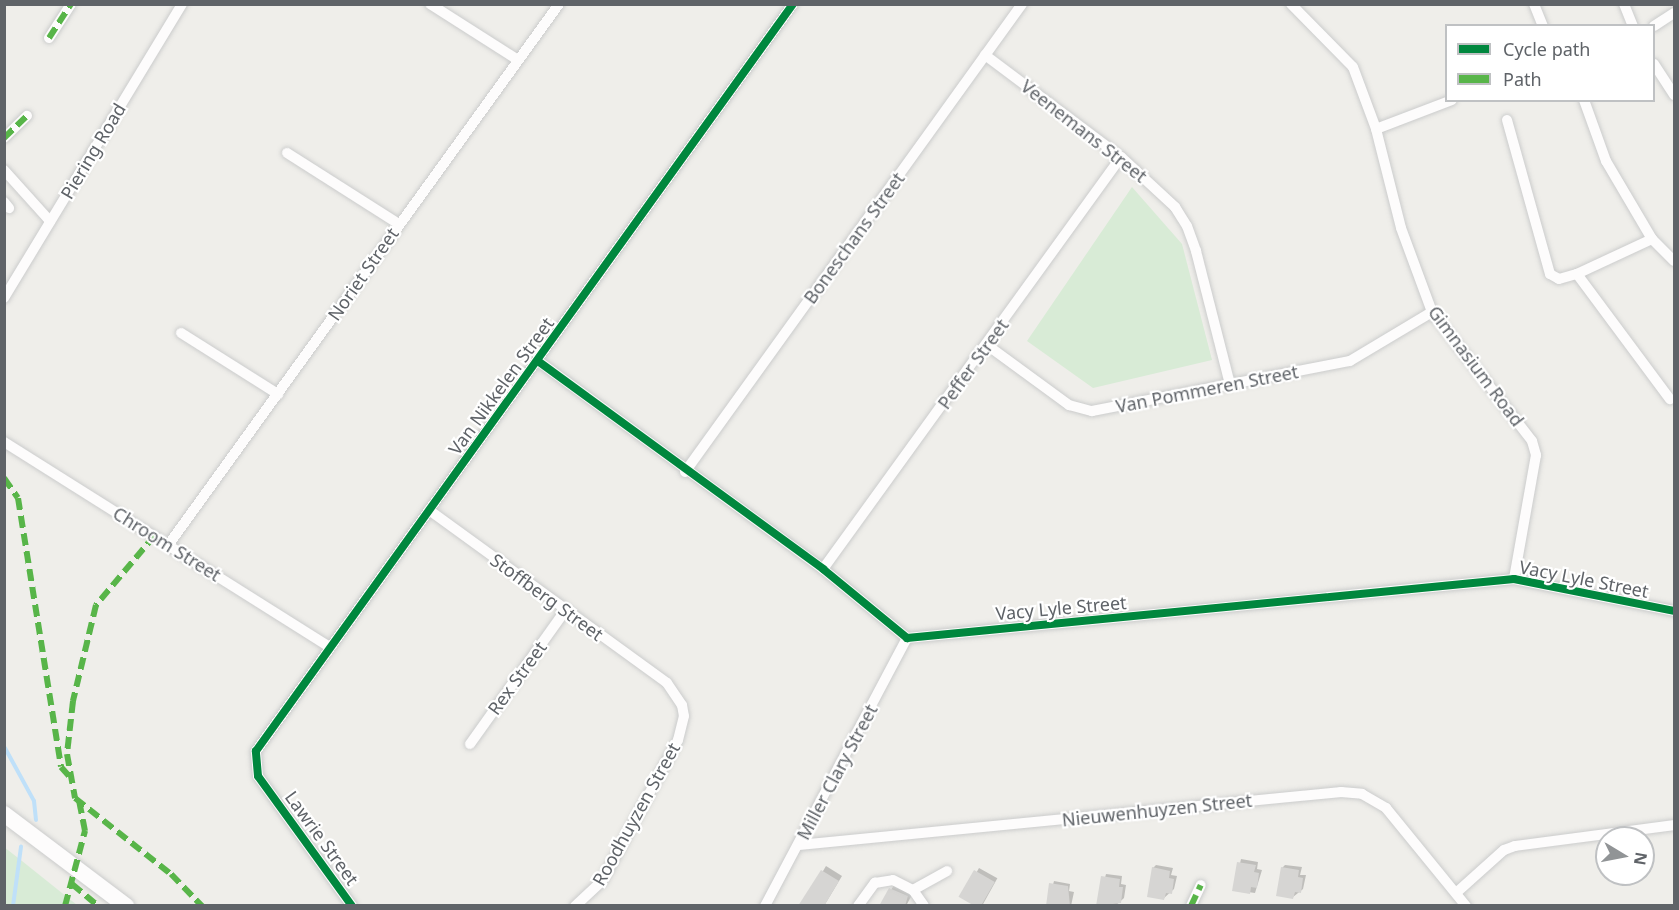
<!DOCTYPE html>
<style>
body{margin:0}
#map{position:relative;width:1679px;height:910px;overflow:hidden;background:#efeeea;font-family:"Noto Sans",sans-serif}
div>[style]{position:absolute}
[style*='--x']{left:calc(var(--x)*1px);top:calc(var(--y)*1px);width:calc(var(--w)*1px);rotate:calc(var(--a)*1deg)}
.green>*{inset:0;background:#d8ebd6}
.shadow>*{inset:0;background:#0003;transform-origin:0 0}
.stream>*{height:4px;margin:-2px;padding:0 2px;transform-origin:2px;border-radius:2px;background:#bfe0f9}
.building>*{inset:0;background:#d6d5d3;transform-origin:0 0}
.roads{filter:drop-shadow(0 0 2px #cbcccc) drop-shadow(0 0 2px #cbcccc)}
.minor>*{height:10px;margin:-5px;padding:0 5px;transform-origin:5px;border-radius:5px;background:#fdfcfc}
.secondary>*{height:16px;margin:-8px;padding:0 8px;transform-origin:8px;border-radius:8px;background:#fdfcfc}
.quiet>*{height:6px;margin-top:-3px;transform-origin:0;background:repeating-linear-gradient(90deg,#58b549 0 12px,transparent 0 18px)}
.cycleway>*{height:8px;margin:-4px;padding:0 4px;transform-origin:4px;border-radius:4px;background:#00873e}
span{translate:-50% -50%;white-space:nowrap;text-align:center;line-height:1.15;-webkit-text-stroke:4.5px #fff;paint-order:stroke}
.street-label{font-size:18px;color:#5f6368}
.frame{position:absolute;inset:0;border:6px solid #5f6368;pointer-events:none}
.legend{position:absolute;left:1445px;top:24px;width:210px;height:78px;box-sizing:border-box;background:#fff;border:2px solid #bfc1c3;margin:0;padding:8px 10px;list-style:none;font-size:18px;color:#5f6368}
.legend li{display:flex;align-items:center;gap:12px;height:30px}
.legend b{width:30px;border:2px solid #bfc1c3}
.north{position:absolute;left:1595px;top:826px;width:60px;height:60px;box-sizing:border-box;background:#fff;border:2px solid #bfc1c3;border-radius:50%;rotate:100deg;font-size:16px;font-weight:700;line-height:24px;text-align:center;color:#5f6368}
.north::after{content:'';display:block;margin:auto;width:21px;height:27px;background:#919496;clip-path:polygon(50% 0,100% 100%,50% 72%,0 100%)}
</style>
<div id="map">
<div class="green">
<i style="clip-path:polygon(1132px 187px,1182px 244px,1212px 360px,1093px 388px,1027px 341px)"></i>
<i style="clip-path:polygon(4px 847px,22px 861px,77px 905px,5px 905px)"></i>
</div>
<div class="shadow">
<i style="clip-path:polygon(1241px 859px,1258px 862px,1257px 869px,1262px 870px,1255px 893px,1234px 890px)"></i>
<i style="clip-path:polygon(1156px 865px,1173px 868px,1171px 875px,1177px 876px,1174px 889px,1164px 898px,1153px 868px)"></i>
<i style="clip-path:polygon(1285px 865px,1302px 867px,1300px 875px,1306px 875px,1303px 889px,1293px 897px,1282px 868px)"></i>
<i style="clip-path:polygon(826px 866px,842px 876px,824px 906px,802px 906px)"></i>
<i style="left:979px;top:868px;width:21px;height:34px;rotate:29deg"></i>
<i style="clip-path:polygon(1106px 874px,1122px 876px,1121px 884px,1126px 885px,1124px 898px,1115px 906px,1098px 904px)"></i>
<i style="clip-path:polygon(1054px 881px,1070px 884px,1069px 891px,1074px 892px,1071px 906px,1047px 906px)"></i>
<i style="clip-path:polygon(895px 884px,913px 893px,906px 906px,880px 906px)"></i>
</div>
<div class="stream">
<i style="--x:5;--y:748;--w:60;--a:61.3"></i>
<i style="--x:34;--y:801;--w:19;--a:84"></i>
<i style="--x:13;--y:906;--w:60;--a:-82.3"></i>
</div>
<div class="building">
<i style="clip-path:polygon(1237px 862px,1256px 865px,1254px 872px,1259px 873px,1257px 888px,1251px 887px,1250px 894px,1232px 891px)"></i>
<i style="clip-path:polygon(1152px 867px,1170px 871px,1169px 878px,1174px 879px,1172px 894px,1166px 893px,1164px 900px,1147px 897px)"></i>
<i style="clip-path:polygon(1281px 867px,1299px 870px,1298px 877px,1303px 878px,1301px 893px,1295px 892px,1293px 899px,1276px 896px)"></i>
<i style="clip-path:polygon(821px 870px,839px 881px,824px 906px,798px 906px)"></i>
<i style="left:974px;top:870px;width:24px;height:31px;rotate:30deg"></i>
<i style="clip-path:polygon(1101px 876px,1120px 879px,1119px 887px,1123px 887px,1121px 903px,1096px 906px)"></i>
<i style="clip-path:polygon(1049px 883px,1068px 886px,1070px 906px,1046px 906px)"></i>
<i style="clip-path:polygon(889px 888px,908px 896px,905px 906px,879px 906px)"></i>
</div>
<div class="roads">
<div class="minor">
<i style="--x:430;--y:4;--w:104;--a:32.5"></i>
<i style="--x:1291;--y:4;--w:88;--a:45.5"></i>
<i style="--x:1353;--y:67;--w:66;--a:69.6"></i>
<i style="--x:1376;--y:129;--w:102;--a:75.8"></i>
<i style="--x:1401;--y:228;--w:90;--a:69.7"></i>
<i style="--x:1432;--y:312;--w:163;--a:52.2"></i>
<i style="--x:1532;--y:441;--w:15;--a:74"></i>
<i style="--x:1536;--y:455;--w:126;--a:100.1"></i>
<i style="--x:1534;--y:4;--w:24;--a:68"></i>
<i style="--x:1624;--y:4;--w:24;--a:68"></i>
<i style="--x:1654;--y:26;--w:24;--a:-33"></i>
<i style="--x:49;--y:38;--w:40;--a:-57.1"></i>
<i style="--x:985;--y:55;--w:170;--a:36.9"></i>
<i style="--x:1121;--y:157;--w:74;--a:42.8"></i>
<i style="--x:1175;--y:207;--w:22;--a:58"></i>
<i style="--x:1187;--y:226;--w:27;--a:70"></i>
<i style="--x:1196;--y:251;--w:137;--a:75.7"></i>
<i style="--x:1654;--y:64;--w:37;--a:57"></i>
<i style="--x:1584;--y:100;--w:65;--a:70.2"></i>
<i style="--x:1606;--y:161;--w:91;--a:59.5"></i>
<i style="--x:1652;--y:239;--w:31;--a:45"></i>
<i style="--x:1507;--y:120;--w:160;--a:74.4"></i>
<i style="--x:1550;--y:274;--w:10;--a:29"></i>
<i style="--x:1559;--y:279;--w:19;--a:-16"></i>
<i style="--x:1376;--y:129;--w:81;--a:-20.9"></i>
<i style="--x:4;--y:138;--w:32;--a:-44"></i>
<i style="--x:287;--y:153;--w:133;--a:32.4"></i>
<i style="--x:4;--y:170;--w:69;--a:48"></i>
<i style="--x:4;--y:202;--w:8;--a:50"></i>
<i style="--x:1652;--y:239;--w:83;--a:155"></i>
<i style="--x:1577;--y:274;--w:156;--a:53.4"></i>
<i style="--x:4;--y:298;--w:344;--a:-58.8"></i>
<i style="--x:181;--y:333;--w:115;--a:32.2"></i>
<i style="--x:987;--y:345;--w:102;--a:36.2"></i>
<i style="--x:1069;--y:405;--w:24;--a:15"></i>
<i style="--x:1092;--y:411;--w:263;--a:-11"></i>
<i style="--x:1350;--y:361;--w:96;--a:-30.9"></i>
<i style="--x:538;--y:361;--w:353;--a:36.1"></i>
<i style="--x:823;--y:569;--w:109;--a:39.4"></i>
<i style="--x:907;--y:638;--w:610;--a:-5.55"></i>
<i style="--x:1514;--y:579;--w:163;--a:11.3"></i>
<i style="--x:4;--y:442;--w:384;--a:32.2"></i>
<i style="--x:685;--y:472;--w:577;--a:-54.24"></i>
<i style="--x:429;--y:510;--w:294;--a:36"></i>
<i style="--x:667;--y:683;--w:27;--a:56"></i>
<i style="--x:682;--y:705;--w:11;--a:80"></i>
<i style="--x:684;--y:716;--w:25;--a:104"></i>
<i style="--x:678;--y:740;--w:160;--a:118.3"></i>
<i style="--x:602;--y:881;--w:37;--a:137"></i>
<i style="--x:169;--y:544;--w:666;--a:-54.16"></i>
<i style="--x:823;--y:569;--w:508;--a:-54.12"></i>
<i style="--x:470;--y:744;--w:163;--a:-54.5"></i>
<i style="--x:799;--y:845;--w:545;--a:-5.58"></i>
<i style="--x:1341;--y:792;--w:21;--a:5"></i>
<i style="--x:1362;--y:794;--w:28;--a:30"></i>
<i style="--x:1386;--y:808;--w:127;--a:50.8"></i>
<i style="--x:913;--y:890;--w:39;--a:-29"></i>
<i style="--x:1456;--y:893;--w:64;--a:-41.9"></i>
<i style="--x:1504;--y:850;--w:12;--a:-20"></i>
<i style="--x:1515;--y:846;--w:160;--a:-7.5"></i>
<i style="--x:352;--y:906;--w:160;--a:-125.9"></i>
<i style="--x:258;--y:776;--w:25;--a:-95"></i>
<i style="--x:256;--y:751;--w:920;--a:-54.29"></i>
<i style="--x:765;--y:906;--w:303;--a:-62.1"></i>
<i style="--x:858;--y:906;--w:29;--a:-54"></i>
<i style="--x:875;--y:883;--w:18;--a:-9"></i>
<i style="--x:893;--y:880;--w:22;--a:27"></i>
<i style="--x:913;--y:890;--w:19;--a:55"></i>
<i style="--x:1191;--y:906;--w:23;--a:-65"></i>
</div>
<div class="secondary">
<i style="--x:4;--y:814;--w:153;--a:37"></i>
</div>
</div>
<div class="quiet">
<i style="--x:49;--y:38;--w:40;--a:-57.1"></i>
<i style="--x:4;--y:138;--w:32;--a:-44"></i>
<i style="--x:4;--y:442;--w:1;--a:0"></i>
<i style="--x:4;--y:478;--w:24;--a:55"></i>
<i style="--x:18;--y:498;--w:272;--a:80.9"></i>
<i style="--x:61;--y:767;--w:15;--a:48"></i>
<i style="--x:155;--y:535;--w:92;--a:130.1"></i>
<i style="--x:96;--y:605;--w:99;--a:103.5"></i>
<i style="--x:73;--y:701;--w:53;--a:96.5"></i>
<i style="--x:67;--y:754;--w:45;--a:79.7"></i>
<i style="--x:75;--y:798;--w:122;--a:38.4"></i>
<i style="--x:171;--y:874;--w:45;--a:45.9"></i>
<i style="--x:72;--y:884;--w:34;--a:40"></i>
<i style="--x:65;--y:906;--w:78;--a:-75.1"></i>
<i style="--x:85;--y:831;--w:31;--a:-101"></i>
<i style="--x:1191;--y:906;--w:23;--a:-65"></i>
</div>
<div class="cycleway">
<i style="--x:538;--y:361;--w:353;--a:36.1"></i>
<i style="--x:823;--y:569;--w:109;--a:39.4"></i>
<i style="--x:907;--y:638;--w:610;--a:-5.55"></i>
<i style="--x:1514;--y:579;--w:163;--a:11.3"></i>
<i style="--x:352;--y:906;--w:160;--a:-125.9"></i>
<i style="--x:258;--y:776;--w:25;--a:-95"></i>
<i style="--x:256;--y:751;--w:920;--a:-54.29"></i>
</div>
<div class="street-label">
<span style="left:1084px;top:131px;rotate:38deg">Veenemans Street</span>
<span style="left:93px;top:151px;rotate:-59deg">Piering Road</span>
<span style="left:854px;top:238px;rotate:-54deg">Boneschans Street</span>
<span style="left:363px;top:274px;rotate:-55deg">Noriet Street</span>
<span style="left:973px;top:364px;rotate:-54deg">Peffer Street</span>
<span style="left:1476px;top:366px;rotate:53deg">Gimnasium Road</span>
<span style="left:501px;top:386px;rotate:-54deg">Van Nikkelen Street</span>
<span style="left:1207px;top:389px;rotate:-11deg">Van Pommeren Street</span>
<span style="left:167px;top:544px;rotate:32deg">Chroom Street</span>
<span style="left:1584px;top:579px;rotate:11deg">Vacy Lyle Street</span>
<span style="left:547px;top:597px;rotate:36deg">Stoffberg Street</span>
<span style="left:1061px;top:608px;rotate:-5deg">Vacy Lyle Street</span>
<span style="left:517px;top:678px;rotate:-54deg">Rex Street</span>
<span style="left:837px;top:772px;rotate:-62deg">Miller Clary Street</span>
<span style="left:1157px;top:810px;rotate:-6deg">Nieuwenhuyzen Street</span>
<span style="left:636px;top:814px;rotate:-61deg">Roodhuyzen Street</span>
<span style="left:322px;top:838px;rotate:54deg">Lawrie Street</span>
</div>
<div class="frame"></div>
<ul class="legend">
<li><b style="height:8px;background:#00873e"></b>Cycle path</li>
<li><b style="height:8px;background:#58b549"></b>Path</li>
</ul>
<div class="north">N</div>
</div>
